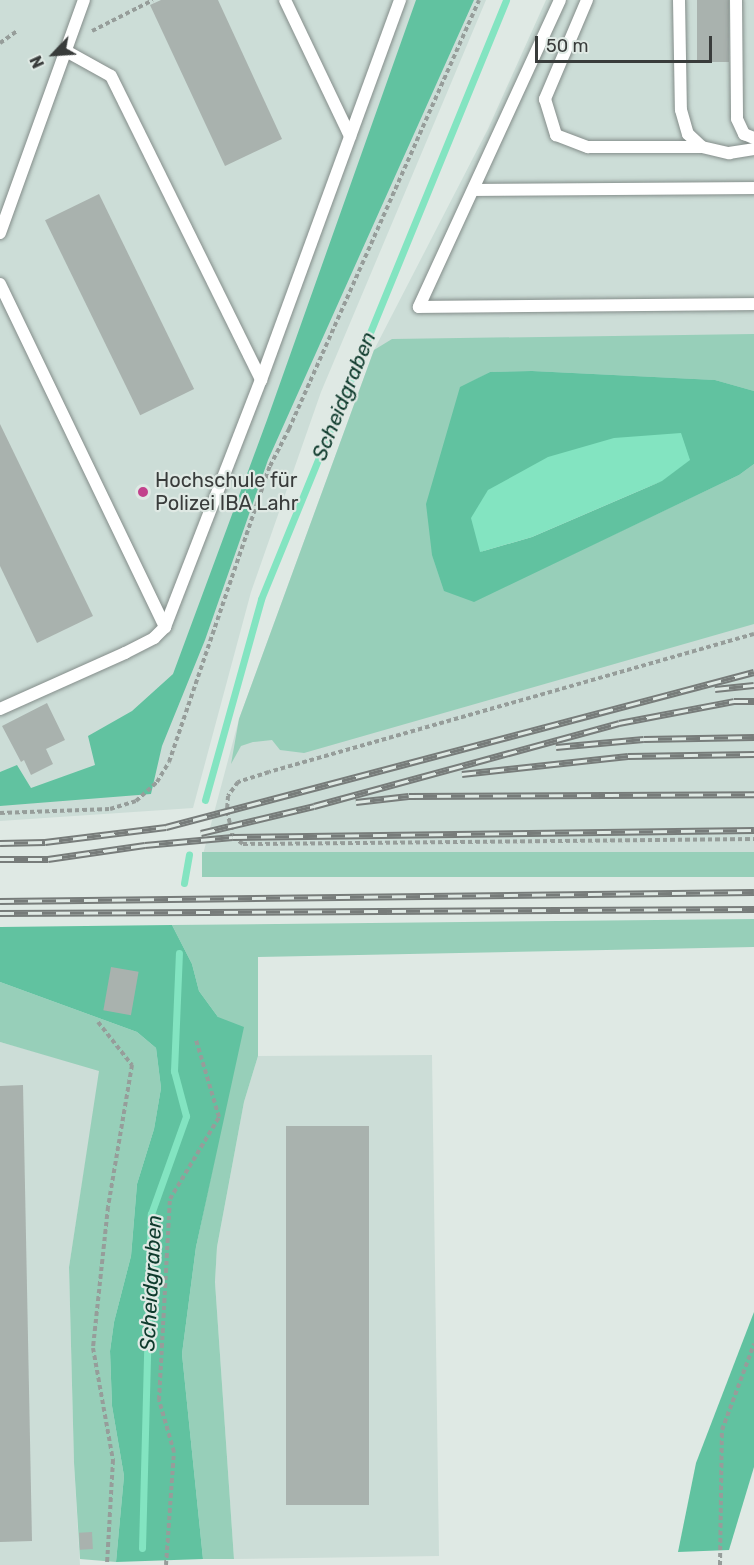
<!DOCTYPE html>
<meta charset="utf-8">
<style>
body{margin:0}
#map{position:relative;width:754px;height:1565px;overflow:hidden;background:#dfe9e4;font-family:Rubik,sans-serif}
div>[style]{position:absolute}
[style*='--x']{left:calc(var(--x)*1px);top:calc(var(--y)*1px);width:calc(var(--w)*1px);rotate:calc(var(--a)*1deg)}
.built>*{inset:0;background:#ccddd7}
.green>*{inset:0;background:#97cfb9;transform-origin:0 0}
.forest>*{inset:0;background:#61c2a0}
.water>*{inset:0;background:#83e4c1}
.stream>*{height:7px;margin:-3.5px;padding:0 3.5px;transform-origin:3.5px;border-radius:3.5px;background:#83e4c1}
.building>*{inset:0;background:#a9b2ae;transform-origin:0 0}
.path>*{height:4px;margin-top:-2px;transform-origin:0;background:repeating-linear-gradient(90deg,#969d9a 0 4.5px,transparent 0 7.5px)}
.roads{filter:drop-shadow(0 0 2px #848d8a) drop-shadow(0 0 2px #848d8a)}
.service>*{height:12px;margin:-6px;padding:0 6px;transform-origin:6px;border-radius:6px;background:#fff}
.rail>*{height:7px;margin-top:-3.5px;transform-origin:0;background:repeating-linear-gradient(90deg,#dfe9e4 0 14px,#777c7a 0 28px);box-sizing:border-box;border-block:2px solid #777c7a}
.dots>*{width:16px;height:16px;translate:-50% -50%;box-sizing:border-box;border:3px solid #dfe9e4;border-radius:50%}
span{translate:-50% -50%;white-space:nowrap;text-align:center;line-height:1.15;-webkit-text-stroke:4.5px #dfe9e4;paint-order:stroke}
.poi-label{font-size:20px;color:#393c3b}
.left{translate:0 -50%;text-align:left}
.water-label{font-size:21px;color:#0e3a2c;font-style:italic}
.north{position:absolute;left:24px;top:24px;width:60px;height:60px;-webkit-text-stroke:4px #dfe9e4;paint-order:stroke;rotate:245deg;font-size:16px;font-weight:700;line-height:24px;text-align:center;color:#393c3b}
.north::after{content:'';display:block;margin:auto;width:21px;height:27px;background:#393c3b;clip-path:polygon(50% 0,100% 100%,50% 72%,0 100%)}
.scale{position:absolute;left:535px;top:36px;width:177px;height:27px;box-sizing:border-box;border:3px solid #393c3b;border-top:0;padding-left:8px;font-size:18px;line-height:21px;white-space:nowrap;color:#393c3b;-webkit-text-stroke:4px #dfe9e4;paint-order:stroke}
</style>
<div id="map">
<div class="built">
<i style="clip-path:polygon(0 0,486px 0,321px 392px,251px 592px,193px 808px,0 821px)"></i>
<i style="clip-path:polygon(546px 0,754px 0,754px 852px,202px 858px,239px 719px,374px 350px,488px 129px)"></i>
<i style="clip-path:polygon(0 1042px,100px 1070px,69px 1267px,74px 1463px,80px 1565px,0 1565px)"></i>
<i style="clip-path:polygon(432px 1055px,439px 1556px,234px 1559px,215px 1282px,217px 1247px,244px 1102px,258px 1056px)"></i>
</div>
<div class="green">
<i style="clip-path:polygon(754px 334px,754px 391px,715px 380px,532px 371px,490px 372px,460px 388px,474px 601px,739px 475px,754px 464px,754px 624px,304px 753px,280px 750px,272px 740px,253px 742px,241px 746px,231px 764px,239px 719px,374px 350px,392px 339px)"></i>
<i style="left:754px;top:852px;width:25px;height:552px;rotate:90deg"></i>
<i style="clip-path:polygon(754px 919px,754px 947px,258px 957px,258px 1056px,244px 1102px,217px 1247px,215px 1282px,234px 1559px,203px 1559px,182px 1354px,196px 1247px,216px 1152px,218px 1017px,199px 991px,192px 964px,172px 925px)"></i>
<i style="clip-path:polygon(0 982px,137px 1032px,156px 1048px,161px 1088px,154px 1129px,137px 1184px,131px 1256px,114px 1322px,110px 1351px,112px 1406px,124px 1476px,116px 1562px,80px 1559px,74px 1463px,69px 1267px,99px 1071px,0 1042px)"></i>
</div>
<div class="forest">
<i style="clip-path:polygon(416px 0,474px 0,268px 460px,205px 640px,162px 746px,151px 794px,0 806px,0 772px,17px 765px,31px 788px,95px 765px,88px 736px,132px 711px,173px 674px,267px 420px)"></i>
<i style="clip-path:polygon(evenodd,532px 371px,715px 380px,754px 391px,754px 464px,739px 475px,474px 602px,444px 591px,432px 555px,426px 504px,460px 387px,490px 372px,532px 371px,662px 481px,532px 537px,480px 552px,662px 481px)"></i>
<i style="clip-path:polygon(172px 925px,192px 964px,199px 991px,218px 1017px,244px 1027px,196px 1247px,182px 1354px,203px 1559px,116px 1562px,124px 1476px,112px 1406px,110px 1351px,114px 1322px,131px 1256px,137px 1184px,154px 1129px,161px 1088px,156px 1048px,137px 1032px,0 982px,0 927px)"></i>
<i style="clip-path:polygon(754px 1312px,754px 1467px,729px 1550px,678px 1552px,696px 1463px)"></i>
</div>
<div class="water">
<i style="clip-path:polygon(681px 433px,690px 460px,662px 481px,532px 537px,480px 552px,471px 518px,488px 490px,548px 457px,614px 438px)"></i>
</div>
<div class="stream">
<i style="--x:205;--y:800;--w:209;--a:-74.4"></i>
<i style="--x:261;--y:599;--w:647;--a:-67.75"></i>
<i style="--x:184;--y:883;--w:29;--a:-80"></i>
<i style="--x:142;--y:1548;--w:334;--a:-88.5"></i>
<i style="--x:151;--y:1214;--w:104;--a:-70.3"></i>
<i style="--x:186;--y:1116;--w:47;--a:-104.9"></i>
<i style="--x:174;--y:1071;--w:118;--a:-87.6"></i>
</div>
<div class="building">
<i style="clip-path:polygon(161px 0,218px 0,282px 139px,225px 166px,150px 5px)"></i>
<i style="left:697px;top:0;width:32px;height:62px"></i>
<i style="left:99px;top:194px;width:217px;height:60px;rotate:64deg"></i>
<i style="clip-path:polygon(0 424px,93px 616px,37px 643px,0 566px)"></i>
<i style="clip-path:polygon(47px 703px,65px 740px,46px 749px,53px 764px,31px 775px,24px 760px,21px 762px,2px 726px)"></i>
<i style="left:111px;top:967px;width:28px;height:44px;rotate:10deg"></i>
<i style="clip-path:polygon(23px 1085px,32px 1541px,0 1542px,0 1086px)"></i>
<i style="left:286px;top:1126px;width:83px;height:379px"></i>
<i style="left:92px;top:1532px;width:17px;height:13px;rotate:87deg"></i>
</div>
<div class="path">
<i style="--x:92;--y:31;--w:68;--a:-26.9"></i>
<i style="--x:0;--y:43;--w:21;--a:-35"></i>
<i style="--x:754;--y:634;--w:504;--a:164.12"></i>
<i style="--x:269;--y:772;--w:33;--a:162"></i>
<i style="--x:238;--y:782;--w:17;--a:126"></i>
<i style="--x:228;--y:796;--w:15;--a:94"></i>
<i style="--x:227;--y:811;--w:27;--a:77"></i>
<i style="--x:233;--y:837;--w:12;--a:35"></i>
<i style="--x:243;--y:844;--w:511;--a:-0.56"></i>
<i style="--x:0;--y:813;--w:110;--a:-2.1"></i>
<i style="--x:110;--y:809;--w:27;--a:-17"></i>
<i style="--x:136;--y:801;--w:28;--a:-42"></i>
<i style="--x:157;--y:782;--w:23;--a:-59"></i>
<i style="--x:169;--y:762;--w:313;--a:-71.2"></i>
<i style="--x:270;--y:466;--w:42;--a:-62.8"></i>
<i style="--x:289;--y:429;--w:469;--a:-66.1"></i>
<i style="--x:98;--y:1022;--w:55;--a:51.7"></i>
<i style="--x:132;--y:1065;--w:144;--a:99.6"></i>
<i style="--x:108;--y:1207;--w:142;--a:96.1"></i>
<i style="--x:93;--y:1348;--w:114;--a:79.9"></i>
<i style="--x:113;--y:1460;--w:105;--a:93.3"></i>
<i style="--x:166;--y:1565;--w:113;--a:-86"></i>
<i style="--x:174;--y:1452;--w:54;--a:-106.1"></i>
<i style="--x:159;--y:1400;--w:201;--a:-86.9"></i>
<i style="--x:170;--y:1199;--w:96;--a:-59.1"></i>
<i style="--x:219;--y:1117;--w:80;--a:-106.6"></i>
<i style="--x:720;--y:1565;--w:135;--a:-89.2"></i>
<i style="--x:722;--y:1430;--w:92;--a:-69.6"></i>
</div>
<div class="roads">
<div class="service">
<i style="--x:285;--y:0;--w:151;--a:64.5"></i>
<i style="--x:560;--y:0;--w:338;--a:114.7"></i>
<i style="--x:419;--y:307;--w:335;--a:-0.5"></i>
<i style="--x:587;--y:0;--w:108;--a:113"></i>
<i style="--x:545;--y:99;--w:38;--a:73"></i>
<i style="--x:556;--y:135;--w:34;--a:21"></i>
<i style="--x:588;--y:147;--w:114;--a:0"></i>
<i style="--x:679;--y:0;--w:110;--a:89"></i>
<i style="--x:681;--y:110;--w:25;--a:74"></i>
<i style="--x:688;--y:134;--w:19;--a:43"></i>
<i style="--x:702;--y:147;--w:28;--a:13"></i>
<i style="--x:729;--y:153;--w:25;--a:-9"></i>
<i style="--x:736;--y:0;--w:119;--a:89.5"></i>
<i style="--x:737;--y:119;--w:17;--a:65"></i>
<i style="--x:744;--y:134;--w:11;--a:22"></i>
<i style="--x:66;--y:51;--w:51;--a:29.1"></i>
<i style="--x:111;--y:76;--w:339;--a:63.7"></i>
<i style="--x:474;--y:190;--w:280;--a:-0.4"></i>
<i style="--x:0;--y:233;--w:248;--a:-70.2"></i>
<i style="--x:0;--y:284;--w:381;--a:64.3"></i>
<i style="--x:0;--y:709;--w:137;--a:-24.1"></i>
<i style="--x:125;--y:653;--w:33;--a:-27"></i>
<i style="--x:154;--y:638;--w:16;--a:-45"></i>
<i style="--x:165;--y:627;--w:265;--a:-68.8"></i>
<i style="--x:261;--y:380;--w:405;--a:-69.9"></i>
</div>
</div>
<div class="rail">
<i style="--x:715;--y:689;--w:39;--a:-6"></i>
<i style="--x:556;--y:747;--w:88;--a:-5.2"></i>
<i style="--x:644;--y:739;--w:110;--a:-1"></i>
<i style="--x:462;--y:774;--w:167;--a:-6.2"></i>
<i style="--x:628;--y:756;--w:126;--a:-0.9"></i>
<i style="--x:356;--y:802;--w:53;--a:-6.5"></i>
<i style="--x:409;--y:796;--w:345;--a:-0.3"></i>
<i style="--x:201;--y:833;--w:116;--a:-13.4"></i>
<i style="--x:314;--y:806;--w:316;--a:-15.2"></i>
<i style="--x:619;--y:723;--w:117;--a:-10.8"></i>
<i style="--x:734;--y:701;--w:20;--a:0"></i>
<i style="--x:0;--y:843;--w:45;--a:-1.3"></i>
<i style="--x:45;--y:842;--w:122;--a:-7.1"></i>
<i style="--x:166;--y:827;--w:608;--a:-14.77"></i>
<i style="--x:0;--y:859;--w:48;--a:0"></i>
<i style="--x:48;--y:859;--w:98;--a:-8.2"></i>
<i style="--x:145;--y:845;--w:88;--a:-5.2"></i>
<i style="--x:233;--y:837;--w:521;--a:-0.77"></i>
<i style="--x:0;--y:901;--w:754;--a:-0.68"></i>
<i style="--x:0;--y:913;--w:754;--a:-0.3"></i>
</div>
<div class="dots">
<i style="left:143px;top:492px;background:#c2428c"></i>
</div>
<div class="poi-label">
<span class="left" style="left:155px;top:492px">Hochschule für<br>Polizei IBA Lahr</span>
</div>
<div class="water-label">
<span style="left:344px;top:396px;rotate:-68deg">Scheidgraben</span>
<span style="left:151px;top:1283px;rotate:-87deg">Scheidgraben</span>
</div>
<div class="north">N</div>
<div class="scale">50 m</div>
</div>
